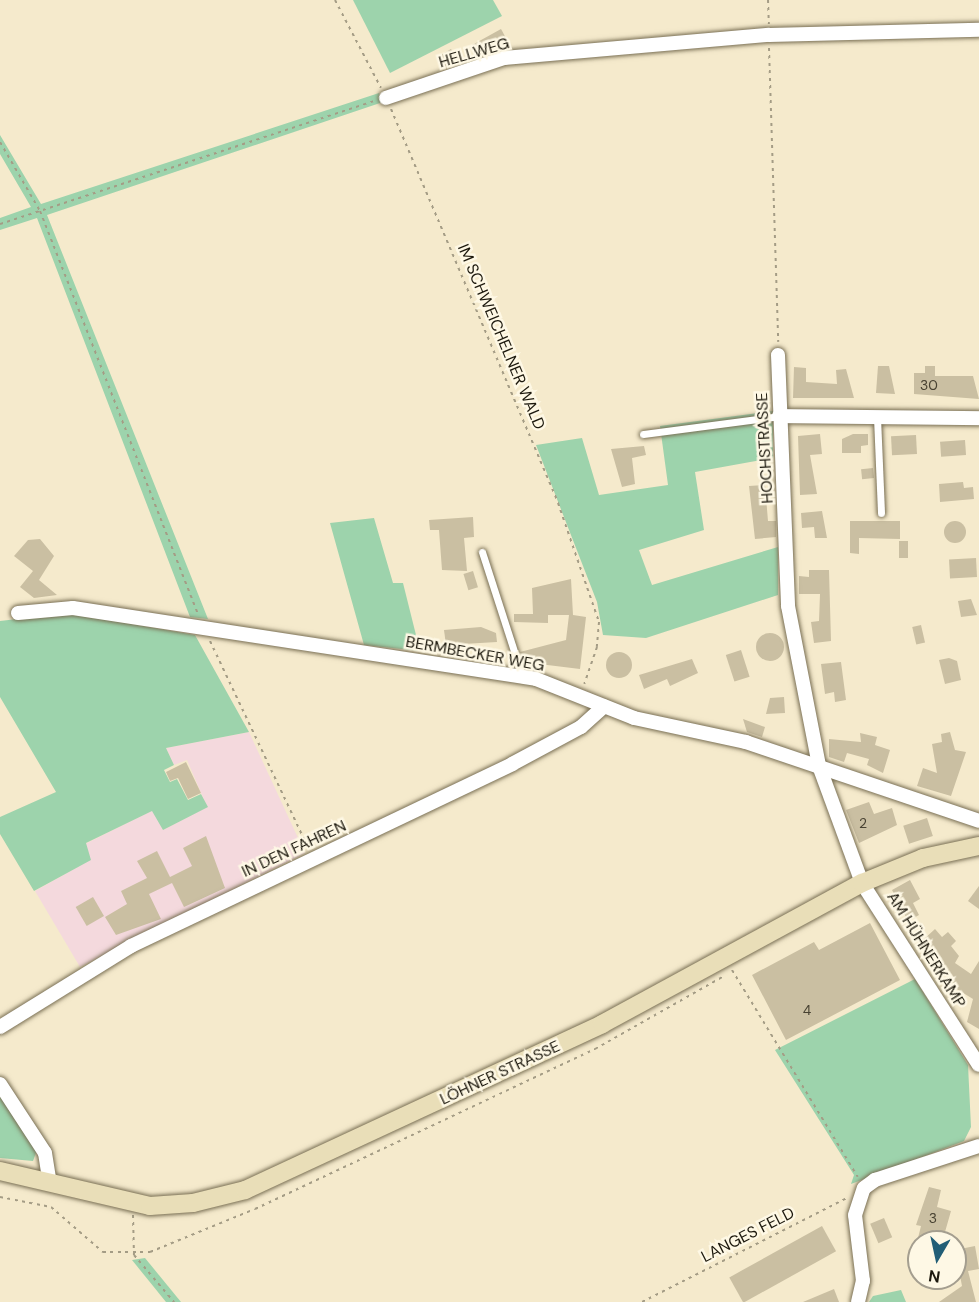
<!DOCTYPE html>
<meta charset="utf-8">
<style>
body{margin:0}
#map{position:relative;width:979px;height:1302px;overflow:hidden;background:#f5eacc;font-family:"DM Sans",sans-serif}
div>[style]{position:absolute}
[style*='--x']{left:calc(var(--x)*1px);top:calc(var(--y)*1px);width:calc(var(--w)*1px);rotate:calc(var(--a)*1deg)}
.commercial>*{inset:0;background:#f4d9dd}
.green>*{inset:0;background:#9dd3ac}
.building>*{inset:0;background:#cabfa2;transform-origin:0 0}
.round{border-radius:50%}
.path>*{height:2px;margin-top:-1px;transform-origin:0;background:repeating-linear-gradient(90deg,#a49c85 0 3px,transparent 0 7.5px)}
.roads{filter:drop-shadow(0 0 2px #796f54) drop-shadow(0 0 2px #796f54)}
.lane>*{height:7px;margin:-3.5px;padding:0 3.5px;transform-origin:3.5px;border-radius:3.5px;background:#fff}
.street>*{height:14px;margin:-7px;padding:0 7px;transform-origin:7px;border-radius:7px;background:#fff}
.secondary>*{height:18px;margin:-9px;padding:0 9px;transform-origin:9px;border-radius:9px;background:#e9deb8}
span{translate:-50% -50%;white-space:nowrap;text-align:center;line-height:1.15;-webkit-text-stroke:5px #fef8e5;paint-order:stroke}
.number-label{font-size:14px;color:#484232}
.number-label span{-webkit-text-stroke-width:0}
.street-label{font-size:16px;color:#1c180d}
.north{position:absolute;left:907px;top:1230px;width:60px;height:60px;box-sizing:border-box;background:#fef8e5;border:2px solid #a49e8f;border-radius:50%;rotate:189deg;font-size:16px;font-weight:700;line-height:24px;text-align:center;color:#1c180d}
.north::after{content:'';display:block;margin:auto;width:21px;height:27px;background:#225e76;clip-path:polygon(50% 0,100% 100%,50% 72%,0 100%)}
</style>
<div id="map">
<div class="commercial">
<i style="clip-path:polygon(249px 732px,305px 853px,80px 967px,35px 891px,90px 860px,85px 844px,153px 810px,163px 830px,207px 807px,187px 760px,174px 765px,166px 748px)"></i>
</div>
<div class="green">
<i style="clip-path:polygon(353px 0,493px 0,502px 16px,390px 73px)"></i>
<i style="clip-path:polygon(379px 93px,383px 102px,47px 215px,208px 619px,190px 617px,37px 218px,0 230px,0 218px,31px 207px,0 154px,0 135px,41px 204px)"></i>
<i style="clip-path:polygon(773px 411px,773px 458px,695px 472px,704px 530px,639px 550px,652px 585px,778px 547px,778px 595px,646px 638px,603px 635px,597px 602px,536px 445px,582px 438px,599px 495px,668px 485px,660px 426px)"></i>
<i style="clip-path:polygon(374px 518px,393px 583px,403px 583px,420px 651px,364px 645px,330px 523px)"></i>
<i style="clip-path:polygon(68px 613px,195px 635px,249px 732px,166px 748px,174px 765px,164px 770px,170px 782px,177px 779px,188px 800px,201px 794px,208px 807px,163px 830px,152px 811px,86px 843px,91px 860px,34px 891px,0 834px,0 817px,56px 792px,0 697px,0 621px)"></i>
<i style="clip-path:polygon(915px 979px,968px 1065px,971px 1127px,964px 1141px,851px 1184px,854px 1175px,775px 1050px)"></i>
<i style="clip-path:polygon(0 1091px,37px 1150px,33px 1161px,0 1158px)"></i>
<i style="clip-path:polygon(145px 1258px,181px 1302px,166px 1302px,132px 1260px)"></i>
<i style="clip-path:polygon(901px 1290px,906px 1302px,869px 1302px,873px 1296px)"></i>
</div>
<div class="building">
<i style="left:501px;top:29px;width:10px;height:33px;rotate:61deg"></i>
<i style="clip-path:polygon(451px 49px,459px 62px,442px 67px,439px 56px)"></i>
<i style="clip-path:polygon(878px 366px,889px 366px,895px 394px,876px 393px)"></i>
<i style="clip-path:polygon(925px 366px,935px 366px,935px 376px,973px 376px,979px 399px,914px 394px,914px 373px,925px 373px)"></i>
<i style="clip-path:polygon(794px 367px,806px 368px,806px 382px,837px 384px,836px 370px,846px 369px,854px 398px,793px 398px)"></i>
<i style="clip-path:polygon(820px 434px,822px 454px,810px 455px,817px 494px,800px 495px,798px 436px)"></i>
<i style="clip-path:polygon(853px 434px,868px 434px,868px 445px,861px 446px,861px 453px,842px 453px,842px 439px)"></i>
<i style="left:916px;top:435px;width:19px;height:25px;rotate:87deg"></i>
<i style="left:965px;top:440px;width:15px;height:25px;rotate:86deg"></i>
<i style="clip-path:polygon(644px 446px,646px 455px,632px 458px,635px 484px,622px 487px,611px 449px)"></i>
<i style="left:873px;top:468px;width:10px;height:12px;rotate:84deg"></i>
<i style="clip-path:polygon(963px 482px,964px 488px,973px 487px,974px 499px,940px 502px,939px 484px)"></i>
<i style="clip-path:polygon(765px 485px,768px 521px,776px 521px,776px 537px,755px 539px,749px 486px)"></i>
<i style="clip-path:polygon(822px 511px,827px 538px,815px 538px,814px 527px,802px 528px,801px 513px)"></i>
<i style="clip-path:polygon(473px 517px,474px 537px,464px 538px,467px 571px,442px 570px,439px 530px,430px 530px,429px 520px)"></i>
<i class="round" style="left:944px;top:521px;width:22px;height:22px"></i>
<i style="clip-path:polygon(850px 521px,900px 521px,900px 539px,859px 538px,859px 554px,850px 553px)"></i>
<i style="clip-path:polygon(40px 539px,54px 556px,39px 580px,57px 595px,34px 598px,20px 587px,33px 571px,14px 556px,28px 540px)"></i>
<i style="left:899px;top:541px;width:9px;height:17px"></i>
<i style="left:976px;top:558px;width:19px;height:27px;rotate:87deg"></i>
<i style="clip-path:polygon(809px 570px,829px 570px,831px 641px,814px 643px,811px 622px,819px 621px,820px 594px,799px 594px,799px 576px,809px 577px)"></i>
<i style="left:473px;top:571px;width:17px;height:10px;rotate:73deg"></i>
<i style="clip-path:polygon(571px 579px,573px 615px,586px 617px,580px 669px,523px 662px,520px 652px,566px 640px,569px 615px,548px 615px,548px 623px,514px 622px,514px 614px,533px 614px,532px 588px)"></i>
<i style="clip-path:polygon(971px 599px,977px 615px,961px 617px,958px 601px)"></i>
<i style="left:921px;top:625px;width:18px;height:9px;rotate:77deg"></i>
<i style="clip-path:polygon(481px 627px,496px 633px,497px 642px,446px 645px,444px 630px)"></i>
<i class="round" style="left:756px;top:633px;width:28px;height:28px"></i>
<i style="left:741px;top:650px;width:28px;height:16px;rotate:72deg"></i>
<i class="round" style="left:606px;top:652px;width:26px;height:26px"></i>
<i style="clip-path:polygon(949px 658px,957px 661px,961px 680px,945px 684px,939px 660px)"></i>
<i style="clip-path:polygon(692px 659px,698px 673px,670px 686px,667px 679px,644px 689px,639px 675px)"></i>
<i style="clip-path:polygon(841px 662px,846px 700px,835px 702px,834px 692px,825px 694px,821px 664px)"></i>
<i style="clip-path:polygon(784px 697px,785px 713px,766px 714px,770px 698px)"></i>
<i style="clip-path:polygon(743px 719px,765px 727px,762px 737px,747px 732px)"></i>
<i style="clip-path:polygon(950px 732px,955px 750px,966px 752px,951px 796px,917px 786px,923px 768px,937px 773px,932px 744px,942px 742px,941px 734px)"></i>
<i style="clip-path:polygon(860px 733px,877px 737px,875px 745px,890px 750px,883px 773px,867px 765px,869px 759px,847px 753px,844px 762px,829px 757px,829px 739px,861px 742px)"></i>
<i style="clip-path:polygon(186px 762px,201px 793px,188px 799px,178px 778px,170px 781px,166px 772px)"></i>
<i style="clip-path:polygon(869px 802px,874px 814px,892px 808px,897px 825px,859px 843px,846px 810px)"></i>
<i style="left:927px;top:818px;width:19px;height:25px;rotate:72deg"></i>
<i style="clip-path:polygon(206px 836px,225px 888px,184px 907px,172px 883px,149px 894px,161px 919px,116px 935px,105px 917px,127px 904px,121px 891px,147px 878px,137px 861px,157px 851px,170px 877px,192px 866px,183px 848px)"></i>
<i style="clip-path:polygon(910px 880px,920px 899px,913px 903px,919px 915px,908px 921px,892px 890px)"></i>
<i style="clip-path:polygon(979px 886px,979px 909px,968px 901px)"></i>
<i style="left:93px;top:897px;width:22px;height:20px;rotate:60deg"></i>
<i style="clip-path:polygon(870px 923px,900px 980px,786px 1040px,752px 975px,814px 942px,819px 950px)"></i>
<i style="clip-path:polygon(935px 929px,942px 937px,948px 932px,956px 941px,951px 946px,959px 956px,955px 963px,971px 974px,979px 961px,979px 1029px,967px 1022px,973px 999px,947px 983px,952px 975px,923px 940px)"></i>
<i style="clip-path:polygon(929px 1187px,941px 1190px,937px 1207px,951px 1211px,945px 1232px,934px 1230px,931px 1242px,917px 1242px,921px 1226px,916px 1225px)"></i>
<i style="left:884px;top:1218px;width:21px;height:15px;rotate:67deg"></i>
<i style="left:822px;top:1226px;width:29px;height:106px;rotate:61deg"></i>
<i style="clip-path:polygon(975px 1246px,979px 1269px,968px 1271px,976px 1302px,939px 1302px,962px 1286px,955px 1250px)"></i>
<i style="clip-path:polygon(834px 1289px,839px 1302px,803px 1302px)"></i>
</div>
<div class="path">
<i style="--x:335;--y:0;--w:99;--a:62.4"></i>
<i style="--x:768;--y:0;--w:24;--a:88"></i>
<i style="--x:769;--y:48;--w:294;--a:88.2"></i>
<i style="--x:391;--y:109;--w:428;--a:67"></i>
<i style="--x:558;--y:503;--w:126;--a:71"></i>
<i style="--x:599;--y:622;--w:25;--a:95"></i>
<i style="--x:597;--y:647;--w:39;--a:109"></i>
<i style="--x:0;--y:142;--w:80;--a:59.9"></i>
<i style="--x:40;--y:211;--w:433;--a:68.6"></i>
<i style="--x:0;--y:224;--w:395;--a:-18.2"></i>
<i style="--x:210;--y:641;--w:228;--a:64.6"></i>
<i style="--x:732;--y:970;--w:242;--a:58.7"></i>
<i style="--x:0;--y:1197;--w:52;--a:11.1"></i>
<i style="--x:51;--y:1207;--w:69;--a:40.9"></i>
<i style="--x:103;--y:1252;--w:47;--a:0"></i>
<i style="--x:150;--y:1252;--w:113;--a:-22.3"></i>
<i style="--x:255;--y:1209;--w:376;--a:-25.2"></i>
<i style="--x:595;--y:1049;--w:148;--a:-29.5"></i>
<i style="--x:133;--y:1215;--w:40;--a:88.6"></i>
<i style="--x:134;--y:1255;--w:62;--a:49.6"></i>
<i style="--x:642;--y:1302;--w:230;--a:-26.9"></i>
</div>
<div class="roads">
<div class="lane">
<i style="--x:877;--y:417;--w:96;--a:87.6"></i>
<i style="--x:643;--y:434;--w:137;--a:-7.5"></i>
<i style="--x:482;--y:552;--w:130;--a:72.1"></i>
</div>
<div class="street">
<i style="--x:386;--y:98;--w:125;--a:-18.7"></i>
<i style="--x:504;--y:58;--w:266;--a:-5"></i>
<i style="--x:769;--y:35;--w:210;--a:-1.4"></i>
<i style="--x:778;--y:355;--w:251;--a:87.7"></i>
<i style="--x:788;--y:606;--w:163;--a:79"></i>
<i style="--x:819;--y:766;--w:125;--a:69.8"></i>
<i style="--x:862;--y:883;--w:216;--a:57.3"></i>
<i style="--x:779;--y:416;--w:200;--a:0.6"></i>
<i style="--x:18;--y:613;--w:55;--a:-5.2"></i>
<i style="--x:73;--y:608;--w:468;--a:8.7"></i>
<i style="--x:536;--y:679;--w:105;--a:21.7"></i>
<i style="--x:634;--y:718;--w:115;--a:12.1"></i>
<i style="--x:746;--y:742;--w:246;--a:18.7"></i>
<i style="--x:0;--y:1027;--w:154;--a:-31.7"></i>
<i style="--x:131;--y:946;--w:422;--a:-25.5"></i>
<i style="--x:512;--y:764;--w:78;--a:-28.2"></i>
<i style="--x:581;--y:727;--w:31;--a:-42"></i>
<i style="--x:0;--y:1084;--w:82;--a:56.9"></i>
<i style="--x:45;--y:1153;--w:25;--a:81"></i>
<i style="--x:858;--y:1302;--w:22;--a:-77"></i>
<i style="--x:863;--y:1281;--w:66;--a:-96.9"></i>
<i style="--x:855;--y:1215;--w:28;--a:-72"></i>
<i style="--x:864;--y:1188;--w:14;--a:-36"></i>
<i style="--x:875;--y:1180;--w:109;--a:-18.1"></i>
</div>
<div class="secondary">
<i style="--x:0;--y:1171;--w:154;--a:13.1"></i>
<i style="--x:150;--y:1206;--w:43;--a:-4"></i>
<i style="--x:193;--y:1203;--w:54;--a:-14"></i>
<i style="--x:245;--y:1190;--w:394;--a:-24.9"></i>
<i style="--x:602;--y:1024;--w:296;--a:-28.5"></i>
<i style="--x:862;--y:883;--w:66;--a:-22.3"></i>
<i style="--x:923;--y:858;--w:57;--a:-12.1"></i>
</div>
</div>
<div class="number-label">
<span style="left:929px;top:385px">30</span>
<span style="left:863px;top:823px">2</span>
<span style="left:807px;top:1010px">4</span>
<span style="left:933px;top:1218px">3</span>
</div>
<div class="street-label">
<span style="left:474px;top:53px;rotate:-16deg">HELLWEG</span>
<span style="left:501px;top:337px;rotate:67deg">IM SCHWEICHELNER WALD</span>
<span style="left:765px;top:448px;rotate:-93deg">HOCHSTRASSE</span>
<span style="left:475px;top:654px;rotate:10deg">BERMBECKER WEG</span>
<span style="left:294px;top:849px;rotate:-25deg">IN DEN FAHREN</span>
<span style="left:926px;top:950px;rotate:58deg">AM HÜHNERKAMP</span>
<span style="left:500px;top:1073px;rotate:-25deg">LÖHNER STRASSE</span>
<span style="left:748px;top:1235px;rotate:-27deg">LANGES FELD</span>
</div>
<div class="north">N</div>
</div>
